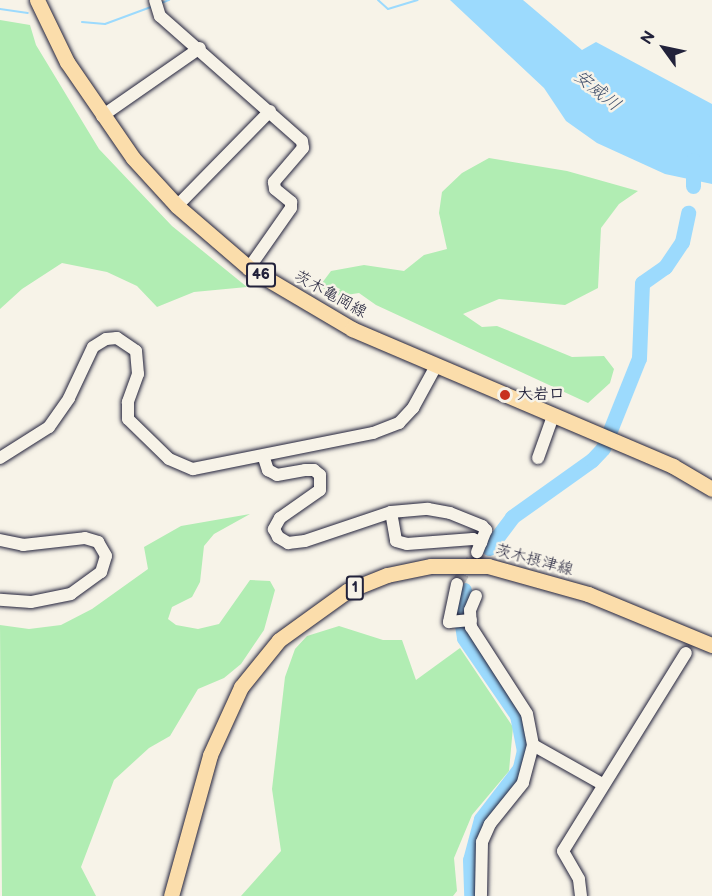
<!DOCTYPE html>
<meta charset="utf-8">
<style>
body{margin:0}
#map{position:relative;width:712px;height:896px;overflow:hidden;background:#f7f3e8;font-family:"Balsamiq Sans","Klee One",sans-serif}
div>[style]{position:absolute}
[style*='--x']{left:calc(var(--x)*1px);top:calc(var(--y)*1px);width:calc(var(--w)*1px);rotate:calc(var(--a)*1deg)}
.green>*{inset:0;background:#b1edb3}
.water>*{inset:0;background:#9cdafd}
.stream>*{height:2px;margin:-1px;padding:0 1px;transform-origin:1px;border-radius:1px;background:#9cdafd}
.river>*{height:15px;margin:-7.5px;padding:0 7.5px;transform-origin:7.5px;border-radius:7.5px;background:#9cdafd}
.minor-tunnel>*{height:12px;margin-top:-6px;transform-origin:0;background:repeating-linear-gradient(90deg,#ccc9c5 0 12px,transparent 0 18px)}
.roads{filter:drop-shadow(0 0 2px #22223b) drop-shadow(0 0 2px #22223b)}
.minor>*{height:12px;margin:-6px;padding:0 6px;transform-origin:6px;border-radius:6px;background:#f7f3e8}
.major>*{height:15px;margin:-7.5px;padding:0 7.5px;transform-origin:7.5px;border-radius:7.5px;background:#fbddab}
.dots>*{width:16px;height:16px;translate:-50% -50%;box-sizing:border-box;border:3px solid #f7f3e8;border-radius:50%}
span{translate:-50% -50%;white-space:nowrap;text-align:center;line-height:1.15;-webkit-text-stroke:5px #f7f3e8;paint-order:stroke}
.shield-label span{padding:2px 4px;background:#f7f3e8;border:2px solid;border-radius:4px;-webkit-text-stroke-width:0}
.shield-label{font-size:15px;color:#22223b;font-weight:700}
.street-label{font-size:16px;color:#22223b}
.poi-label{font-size:16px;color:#22223b;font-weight:700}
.left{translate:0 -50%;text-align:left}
.water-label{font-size:18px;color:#40506c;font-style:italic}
.north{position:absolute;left:634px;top:18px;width:60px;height:60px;-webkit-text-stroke:4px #f7f3e8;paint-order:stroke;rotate:303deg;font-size:16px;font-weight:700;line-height:24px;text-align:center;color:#22223b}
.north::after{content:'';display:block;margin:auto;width:21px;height:27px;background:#22223b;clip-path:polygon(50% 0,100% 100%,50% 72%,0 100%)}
</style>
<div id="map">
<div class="green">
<i style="clip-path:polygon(0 20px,30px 25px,36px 45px,99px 149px,172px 226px,247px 287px,194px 292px,157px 307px,137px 286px,107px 272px,62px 263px,22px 289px,0 309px)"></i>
<i style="clip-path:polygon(489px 158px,567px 171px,638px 191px,619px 204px,601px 228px,598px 288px,565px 305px,499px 299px,463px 314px,482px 327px,497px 326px,572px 357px,604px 356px,614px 369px,610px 383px,588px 403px,376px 305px,359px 293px,340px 296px,319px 287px,331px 271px,364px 265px,404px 271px,424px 255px,447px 249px,439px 213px,442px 192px,462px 173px)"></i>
<i style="clip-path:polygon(250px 514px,214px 534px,204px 546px,200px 582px,192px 597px,172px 607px,168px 619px,176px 625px,198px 629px,219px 624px,250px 580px,270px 581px,275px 590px,264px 630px,241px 664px,224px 678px,198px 689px,170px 736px,149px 748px,114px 780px,81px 867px,96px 896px,2px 896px,0 625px,29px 629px,61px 625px,92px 609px,148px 569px,144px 547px,181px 526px)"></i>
<i style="clip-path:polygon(339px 626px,383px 640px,402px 640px,416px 680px,460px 648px,513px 727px,509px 771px,472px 815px,454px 858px,457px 891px,453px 896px,241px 896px,281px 851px,272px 789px,285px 677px,295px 649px,307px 636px)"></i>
</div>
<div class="water">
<i style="clip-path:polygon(450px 0,523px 0,582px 50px,596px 42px,712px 104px,712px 184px,665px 174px,597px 143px,566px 121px,544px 88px)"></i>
</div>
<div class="stream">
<i style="--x:378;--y:0;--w:13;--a:42"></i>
<i style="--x:388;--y:9;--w:31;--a:-17"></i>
<i style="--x:159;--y:4;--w:11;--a:-22"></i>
<i style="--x:0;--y:9;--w:28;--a:8"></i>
<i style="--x:82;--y:22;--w:23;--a:5"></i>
<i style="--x:105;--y:24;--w:49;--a:-20.3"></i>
</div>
<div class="river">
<i style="--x:693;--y:186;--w:26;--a:-90"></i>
<i style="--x:489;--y:548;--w:39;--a:-53"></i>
<i style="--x:512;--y:517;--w:98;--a:-35.5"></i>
<i style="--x:592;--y:460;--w:16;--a:-47"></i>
<i style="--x:603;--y:448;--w:97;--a:-68.2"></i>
<i style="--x:639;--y:358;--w:75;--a:-87.7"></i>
<i style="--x:642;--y:283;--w:28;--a:-35"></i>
<i style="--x:665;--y:267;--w:30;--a:-56"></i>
<i style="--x:682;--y:242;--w:30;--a:-78"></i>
<i style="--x:464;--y:590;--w:17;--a:107"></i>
<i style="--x:459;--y:606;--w:32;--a:81"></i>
<i style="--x:464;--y:638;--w:93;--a:55.5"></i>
<i style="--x:517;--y:715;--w:36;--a:79"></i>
<i style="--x:524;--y:750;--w:18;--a:103"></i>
<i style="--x:520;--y:768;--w:64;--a:127.4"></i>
<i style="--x:481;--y:819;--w:42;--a:105"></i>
<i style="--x:470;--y:860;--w:36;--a:88"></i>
</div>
<div class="minor-tunnel">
<i style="--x:457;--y:584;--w:28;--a:-58"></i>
</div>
<div class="roads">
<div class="minor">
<i style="--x:155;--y:0;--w:17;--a:73"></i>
<i style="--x:160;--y:16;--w:189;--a:41.4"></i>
<i style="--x:302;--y:141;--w:7;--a:82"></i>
<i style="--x:303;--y:148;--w:45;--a:130.5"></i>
<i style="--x:274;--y:182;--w:7;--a:82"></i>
<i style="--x:275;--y:189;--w:21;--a:39"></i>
<i style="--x:291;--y:202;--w:6;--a:90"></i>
<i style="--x:291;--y:208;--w:73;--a:125"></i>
<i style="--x:102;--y:116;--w:119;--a:-34.8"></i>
<i style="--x:177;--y:206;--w:133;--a:-45.6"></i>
<i style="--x:0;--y:458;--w:58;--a:-32.3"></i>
<i style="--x:49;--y:427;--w:35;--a:-55"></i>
<i style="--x:69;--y:398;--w:56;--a:-64.8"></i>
<i style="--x:93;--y:347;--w:15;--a:-32"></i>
<i style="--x:106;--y:339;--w:11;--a:-5"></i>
<i style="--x:117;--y:338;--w:23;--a:34"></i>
<i style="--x:136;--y:351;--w:23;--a:85"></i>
<i style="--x:138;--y:374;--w:30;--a:110"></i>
<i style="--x:128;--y:402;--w:17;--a:90"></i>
<i style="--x:128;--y:419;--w:57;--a:44.3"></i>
<i style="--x:169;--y:459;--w:26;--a:23"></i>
<i style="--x:193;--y:469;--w:184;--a:-11.3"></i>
<i style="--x:373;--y:433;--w:28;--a:-21"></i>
<i style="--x:399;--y:423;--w:21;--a:-47"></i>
<i style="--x:413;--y:408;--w:48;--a:-61.3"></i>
<i style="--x:264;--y:458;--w:13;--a:72"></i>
<i style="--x:268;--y:470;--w:10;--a:29"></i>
<i style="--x:277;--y:475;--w:28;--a:-10"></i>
<i style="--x:305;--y:470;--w:9;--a:0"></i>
<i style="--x:314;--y:470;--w:8;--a:40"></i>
<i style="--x:320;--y:475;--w:15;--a:90"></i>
<i style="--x:320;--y:490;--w:49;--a:145"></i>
<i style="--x:280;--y:518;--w:13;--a:119"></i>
<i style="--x:274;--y:529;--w:9;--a:63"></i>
<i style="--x:278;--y:537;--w:12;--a:31"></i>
<i style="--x:288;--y:543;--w:17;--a:-7"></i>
<i style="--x:305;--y:541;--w:91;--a:-18.6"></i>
<i style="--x:391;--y:512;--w:37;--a:-5"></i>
<i style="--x:428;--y:509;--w:22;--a:10"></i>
<i style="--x:450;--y:513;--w:35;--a:22"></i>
<i style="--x:482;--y:526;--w:6;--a:45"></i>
<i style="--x:486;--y:530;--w:24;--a:112"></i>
<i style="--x:538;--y:458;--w:45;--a:-70.3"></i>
<i style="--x:391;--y:512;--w:29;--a:80"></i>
<i style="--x:396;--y:541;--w:11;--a:15"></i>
<i style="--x:407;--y:544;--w:66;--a:-4.3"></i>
<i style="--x:473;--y:539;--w:9;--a:21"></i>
<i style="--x:0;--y:540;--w:24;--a:12"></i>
<i style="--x:23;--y:545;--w:62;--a:-6.4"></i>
<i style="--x:85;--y:538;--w:14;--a:17"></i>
<i style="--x:98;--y:542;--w:16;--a:60"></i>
<i style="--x:106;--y:556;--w:17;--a:107"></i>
<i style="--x:101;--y:572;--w:37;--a:144"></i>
<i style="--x:71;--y:594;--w:41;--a:168.7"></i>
<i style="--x:31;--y:602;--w:31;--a:-176"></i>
<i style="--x:457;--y:584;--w:39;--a:102"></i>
<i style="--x:449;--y:622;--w:22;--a:-5"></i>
<i style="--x:476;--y:596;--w:15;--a:113"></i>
<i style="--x:470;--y:610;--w:17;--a:87"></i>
<i style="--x:471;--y:627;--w:103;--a:57.2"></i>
<i style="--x:527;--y:714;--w:32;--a:79"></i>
<i style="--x:533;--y:745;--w:39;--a:105"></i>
<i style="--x:523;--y:783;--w:53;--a:128.8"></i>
<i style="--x:490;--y:824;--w:20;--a:114"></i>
<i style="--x:482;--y:842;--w:54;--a:91.1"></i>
<i style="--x:533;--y:745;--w:81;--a:29.4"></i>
<i style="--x:581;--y:896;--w:17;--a:-97"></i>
<i style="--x:579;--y:879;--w:32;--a:-120"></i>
<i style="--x:563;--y:851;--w:233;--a:-58.2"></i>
</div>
<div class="major">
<i style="--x:37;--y:0;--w:69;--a:64.2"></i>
<i style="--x:67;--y:62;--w:116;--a:55.5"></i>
<i style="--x:133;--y:158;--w:65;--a:47.5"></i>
<i style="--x:177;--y:206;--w:95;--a:40.7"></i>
<i style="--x:249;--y:268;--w:120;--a:30.6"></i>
<i style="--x:352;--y:329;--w:349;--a:23.1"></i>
<i style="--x:673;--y:466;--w:45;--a:30.5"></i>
<i style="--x:171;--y:896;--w:146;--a:-74.5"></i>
<i style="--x:210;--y:755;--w:75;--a:-65.5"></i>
<i style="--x:241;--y:687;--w:60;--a:-51"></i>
<i style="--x:279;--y:640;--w:84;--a:-35.8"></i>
<i style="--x:347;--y:591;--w:43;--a:-21.8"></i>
<i style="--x:387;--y:575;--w:45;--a:-11.6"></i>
<i style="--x:431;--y:566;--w:57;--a:0"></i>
<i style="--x:488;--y:566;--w:104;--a:15.6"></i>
<i style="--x:588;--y:594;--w:134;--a:22.4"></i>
</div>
</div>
<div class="dots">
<i style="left:505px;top:395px;background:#c8321e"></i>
</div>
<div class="shield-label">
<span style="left:261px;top:275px">46</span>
<span style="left:355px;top:588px">1</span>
</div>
<div class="street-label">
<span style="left:330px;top:295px;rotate:29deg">茨木亀岡線</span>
<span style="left:534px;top:561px;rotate:15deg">茨木摂津線</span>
</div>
<div class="poi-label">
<span class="left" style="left:517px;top:395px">大岩口</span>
</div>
<div class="water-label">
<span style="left:597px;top:91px;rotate:39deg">安威川</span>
</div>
<div class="north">N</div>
</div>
